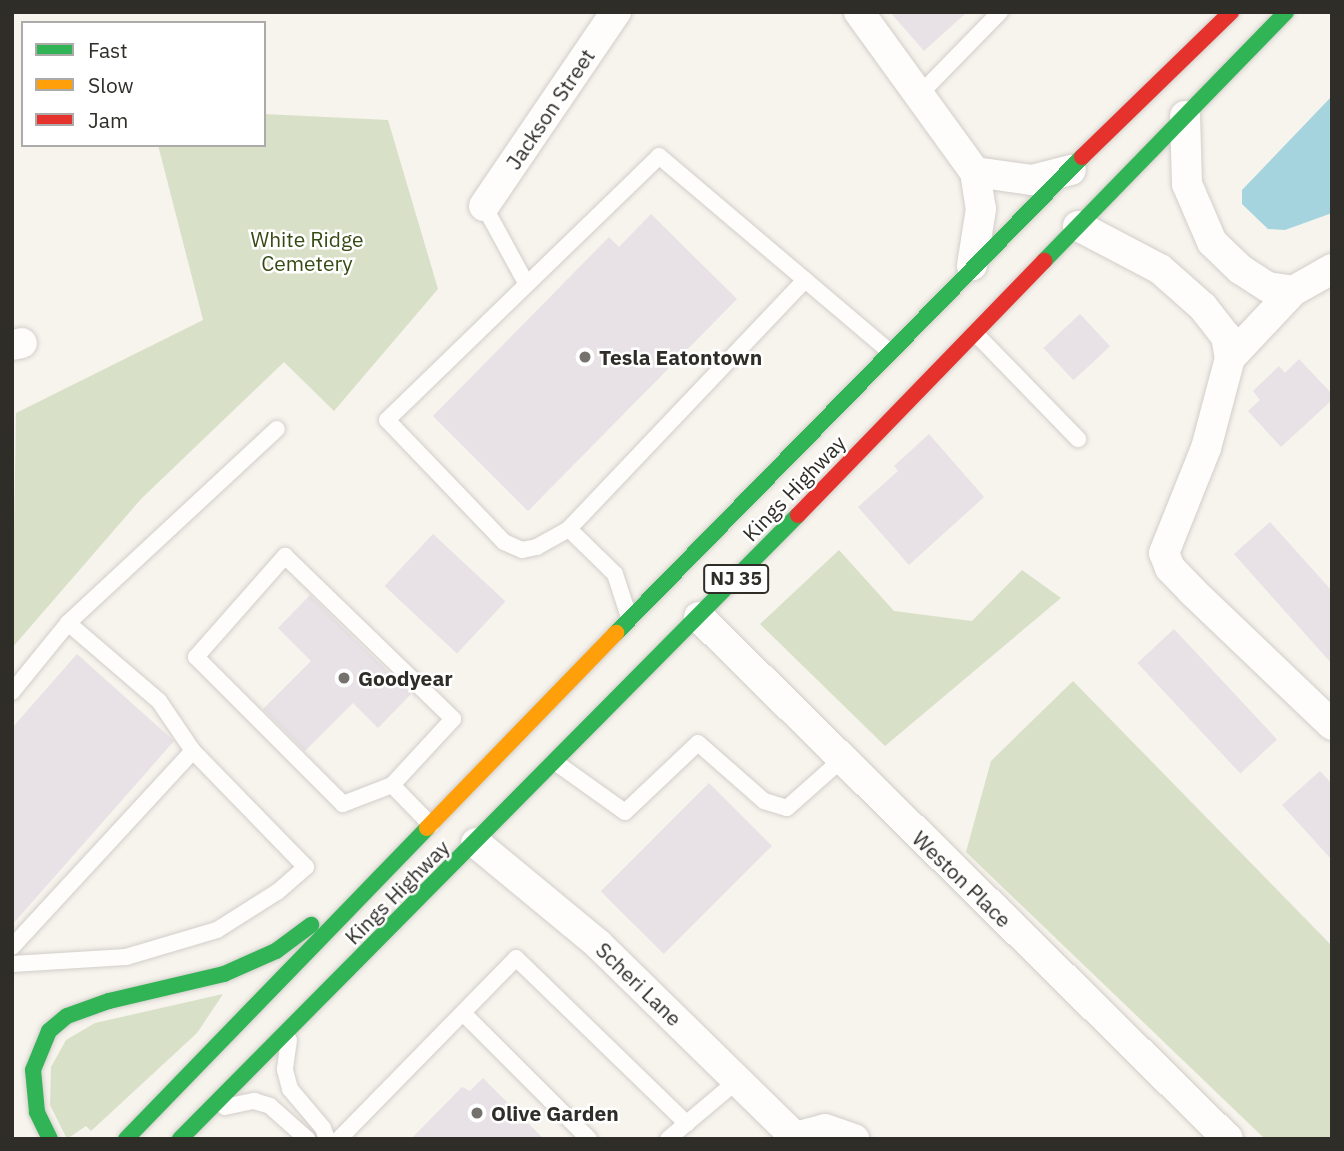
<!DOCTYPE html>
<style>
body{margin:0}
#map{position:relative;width:1344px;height:1151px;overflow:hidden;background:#f7f3ed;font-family:"IBM Plex Sans",sans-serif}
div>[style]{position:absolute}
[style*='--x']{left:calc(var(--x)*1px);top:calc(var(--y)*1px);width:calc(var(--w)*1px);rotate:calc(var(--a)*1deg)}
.green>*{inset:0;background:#d8e1c7}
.water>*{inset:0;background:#a5d4df}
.building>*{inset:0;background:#e8e1e6;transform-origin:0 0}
.roads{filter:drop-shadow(0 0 2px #d1cec9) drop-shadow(0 0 2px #d1cec9)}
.lane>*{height:16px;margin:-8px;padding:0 8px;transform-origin:8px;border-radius:8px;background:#fefdfc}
.street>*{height:30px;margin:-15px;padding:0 15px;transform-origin:15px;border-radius:15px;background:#fefdfc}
.fast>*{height:16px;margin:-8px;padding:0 8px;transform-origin:8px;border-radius:8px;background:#30b455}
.slow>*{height:16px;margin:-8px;padding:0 8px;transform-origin:8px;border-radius:8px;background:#ff9f0a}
.jam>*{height:16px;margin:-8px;padding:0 8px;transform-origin:8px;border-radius:8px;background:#e5322d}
.dots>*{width:19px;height:19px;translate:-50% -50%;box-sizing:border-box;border:4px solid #fff;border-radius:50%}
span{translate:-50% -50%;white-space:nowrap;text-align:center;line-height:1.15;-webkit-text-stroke:5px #fff;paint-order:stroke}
.shield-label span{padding:2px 5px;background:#fff;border:2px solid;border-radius:5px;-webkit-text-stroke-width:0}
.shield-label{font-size:19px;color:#2f2d28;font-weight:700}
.street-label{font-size:21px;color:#2f2d28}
.park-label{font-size:21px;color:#364b14}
.poi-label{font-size:21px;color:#2f2d28;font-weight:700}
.left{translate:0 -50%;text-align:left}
.frame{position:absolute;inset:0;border:14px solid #2f2d28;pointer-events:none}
.legend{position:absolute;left:21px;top:21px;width:245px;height:126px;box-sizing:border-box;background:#fff;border:2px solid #acaba9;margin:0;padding:9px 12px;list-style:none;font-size:21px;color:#2f2d28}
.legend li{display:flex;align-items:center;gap:14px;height:35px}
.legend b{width:35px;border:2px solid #acaba9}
</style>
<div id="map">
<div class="green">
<i style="clip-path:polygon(264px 114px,388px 120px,438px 289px,334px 411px,284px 362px,141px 499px,12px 648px,16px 413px,203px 320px,158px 145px,264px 145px)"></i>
<i style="clip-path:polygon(839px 550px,894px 611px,972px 621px,1022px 570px,1061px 598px,885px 746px,760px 624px)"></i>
<i style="clip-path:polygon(1073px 681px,1332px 946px,1332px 1139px,1265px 1139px,966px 852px,991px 761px)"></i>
<i style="clip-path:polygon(223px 994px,197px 1033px,91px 1131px,86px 1126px,67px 1139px,50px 1105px,51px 1067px,66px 1040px,95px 1023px)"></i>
</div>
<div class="water">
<i style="clip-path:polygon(1332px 96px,1332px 213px,1285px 230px,1268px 229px,1242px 204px,1242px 190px)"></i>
</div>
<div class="building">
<i style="clip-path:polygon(890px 12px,967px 12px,924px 51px)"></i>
<i style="clip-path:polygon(651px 214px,737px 299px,528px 511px,433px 416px,609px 237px,619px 247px)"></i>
<i style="left:1080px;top:314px;width:44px;height:50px;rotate:47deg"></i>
<i style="clip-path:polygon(1299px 359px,1332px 394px,1332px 400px,1281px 447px,1248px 411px,1260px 400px,1253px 391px,1279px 366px,1285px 373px)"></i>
<i style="clip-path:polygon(929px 434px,984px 497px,909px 565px,858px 507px,898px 471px,894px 466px)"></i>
<i style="clip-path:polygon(1270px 522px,1332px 591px,1332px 664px,1234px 554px)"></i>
<i style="left:433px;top:534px;width:99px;height:71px;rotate:43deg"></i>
<i style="clip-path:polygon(310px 595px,411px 694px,378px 728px,353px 703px,305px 751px,263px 709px,311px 661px,278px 628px)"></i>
<i style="left:1174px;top:629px;width:151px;height:50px;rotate:47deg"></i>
<i style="clip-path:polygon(77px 654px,174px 741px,12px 925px,12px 728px)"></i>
<i style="clip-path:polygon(1320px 771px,1332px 784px,1332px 860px,1282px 805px)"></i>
<i style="left:709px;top:783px;width:89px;height:153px;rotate:45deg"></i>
<i style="clip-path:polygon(483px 1078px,544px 1139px,411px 1139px,462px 1087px,470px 1091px)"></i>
</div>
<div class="roads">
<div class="lane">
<i style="--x:919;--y:95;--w:116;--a:-45.7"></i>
<i style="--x:484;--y:206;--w:88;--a:61.4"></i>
<i style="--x:805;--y:280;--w:343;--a:133.5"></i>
<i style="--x:569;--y:529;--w:37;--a:151"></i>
<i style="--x:537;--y:547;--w:15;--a:169"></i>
<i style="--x:522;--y:550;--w:20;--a:-156"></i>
<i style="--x:504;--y:542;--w:169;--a:-133.8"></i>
<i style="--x:387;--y:420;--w:379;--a:-44.1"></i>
<i style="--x:659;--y:156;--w:302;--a:40.3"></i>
<i style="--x:975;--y:333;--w:148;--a:45.8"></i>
<i style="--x:569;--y:529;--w:64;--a:44.4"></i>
<i style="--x:615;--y:574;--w:45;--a:72"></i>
<i style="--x:285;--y:556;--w:234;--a:44.1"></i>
<i style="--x:453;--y:719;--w:90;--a:132.7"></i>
<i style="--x:392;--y:785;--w:53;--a:158.8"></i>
<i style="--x:343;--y:804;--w:208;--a:-135"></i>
<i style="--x:196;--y:657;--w:135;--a:-48.6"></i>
<i style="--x:68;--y:623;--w:285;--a:-42.9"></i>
<i style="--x:12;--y:692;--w:89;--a:-50.9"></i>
<i style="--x:68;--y:623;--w:120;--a:40.6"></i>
<i style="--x:159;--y:701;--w:60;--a:55.8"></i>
<i style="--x:555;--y:762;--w:86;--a:35.5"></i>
<i style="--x:625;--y:812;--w:100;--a:-43.4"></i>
<i style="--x:698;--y:743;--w:88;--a:41.3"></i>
<i style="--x:764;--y:801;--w:24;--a:17"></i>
<i style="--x:787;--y:808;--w:72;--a:-41.6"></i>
<i style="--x:392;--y:785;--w:56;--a:45.7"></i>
<i style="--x:12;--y:947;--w:267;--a:-47.3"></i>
<i style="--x:193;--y:751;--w:162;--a:45.8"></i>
<i style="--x:306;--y:867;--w:38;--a:139"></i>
<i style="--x:277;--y:892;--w:71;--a:147.7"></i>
<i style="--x:217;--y:930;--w:95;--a:163.5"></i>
<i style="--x:126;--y:957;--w:114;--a:176.5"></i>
<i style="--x:463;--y:1013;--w:178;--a:45"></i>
<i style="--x:289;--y:1040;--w:30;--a:98"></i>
<i style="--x:285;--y:1070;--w:20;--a:75"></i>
<i style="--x:290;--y:1089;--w:51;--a:49.8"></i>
<i style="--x:323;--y:1128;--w:12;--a:70"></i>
<i style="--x:225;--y:1107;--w:30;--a:-12"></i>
<i style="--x:254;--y:1101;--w:17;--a:17"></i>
<i style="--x:270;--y:1106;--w:50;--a:41.7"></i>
<i style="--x:339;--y:1139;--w:253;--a:-45.6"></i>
<i style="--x:516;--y:958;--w:238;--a:44.1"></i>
<i style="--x:668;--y:1139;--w:92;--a:-40.1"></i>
</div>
<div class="street">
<i style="--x:859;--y:12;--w:198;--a:54.1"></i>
<i style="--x:975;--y:172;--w:37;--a:81"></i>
<i style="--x:981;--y:209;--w:57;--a:99.1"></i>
<i style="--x:1185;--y:116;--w:68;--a:88.3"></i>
<i style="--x:1187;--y:184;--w:63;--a:66.7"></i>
<i style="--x:1212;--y:242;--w:39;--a:44"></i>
<i style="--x:1240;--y:269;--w:33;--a:33"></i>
<i style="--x:1268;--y:287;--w:25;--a:9"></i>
<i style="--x:975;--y:172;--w:58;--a:8"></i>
<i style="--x:1032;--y:180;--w:40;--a:-14.4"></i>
<i style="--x:484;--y:206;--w:235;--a:-55.8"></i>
<i style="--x:1078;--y:226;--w:93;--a:27.7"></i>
<i style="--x:1160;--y:269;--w:57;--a:41.5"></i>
<i style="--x:1203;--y:307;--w:37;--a:52"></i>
<i style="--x:1226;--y:336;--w:22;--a:80"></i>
<i style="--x:1230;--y:358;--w:93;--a:104.9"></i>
<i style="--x:1206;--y:448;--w:113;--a:111.8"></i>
<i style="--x:1164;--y:553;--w:16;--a:68"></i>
<i style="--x:1170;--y:568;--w:32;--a:46"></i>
<i style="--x:1192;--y:591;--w:194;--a:43.7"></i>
<i style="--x:12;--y:345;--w:10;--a:-11"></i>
<i style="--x:1230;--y:358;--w:92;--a:-46.8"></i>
<i style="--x:1293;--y:291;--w:45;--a:-29.4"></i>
<i style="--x:699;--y:617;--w:743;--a:44.62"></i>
<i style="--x:476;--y:843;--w:158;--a:39.6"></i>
<i style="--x:598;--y:944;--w:273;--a:44.4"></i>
<i style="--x:788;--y:1139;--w:38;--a:-15"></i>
<i style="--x:825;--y:1129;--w:31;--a:19"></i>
</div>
<div class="fast">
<i style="--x:1044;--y:261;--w:347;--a:-45.8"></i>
<i style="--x:616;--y:633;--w:666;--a:-45.61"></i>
<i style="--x:50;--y:1139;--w:30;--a:-116"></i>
<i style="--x:37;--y:1112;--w:42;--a:-95.4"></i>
<i style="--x:33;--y:1070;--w:42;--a:-67.7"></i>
<i style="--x:49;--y:1031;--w:23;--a:-40"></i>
<i style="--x:67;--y:1016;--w:45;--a:-19.7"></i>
<i style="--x:109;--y:1001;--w:118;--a:-13.2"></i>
<i style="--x:224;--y:974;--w:57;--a:-23.9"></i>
<i style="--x:276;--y:951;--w:44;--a:-36.6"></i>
<i style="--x:126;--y:1139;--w:433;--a:-45.9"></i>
<i style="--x:180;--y:1139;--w:878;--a:-45.28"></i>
</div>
<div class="slow">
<i style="--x:427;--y:828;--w:272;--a:-45.9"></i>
</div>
<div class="jam">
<i style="--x:1082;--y:157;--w:208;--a:-44.2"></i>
<i style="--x:798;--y:515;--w:354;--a:-45.9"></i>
</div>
</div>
<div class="dots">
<i style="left:585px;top:357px;background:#75726d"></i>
<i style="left:344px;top:678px;background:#75726d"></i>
<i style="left:477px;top:1113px;background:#75726d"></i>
</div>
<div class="shield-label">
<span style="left:736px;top:579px">NJ 35</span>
</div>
<div class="street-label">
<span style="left:550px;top:109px;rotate:-56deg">Jackson Street</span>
<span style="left:794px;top:488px;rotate:-46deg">Kings Highway</span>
<span style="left:962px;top:879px;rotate:44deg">Weston Place</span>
<span style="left:397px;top:892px;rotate:-45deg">Kings Highway</span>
<span style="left:639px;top:984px;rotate:44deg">Scheri Lane</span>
</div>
<div class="park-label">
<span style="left:307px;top:251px">White Ridge<br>Cemetery</span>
</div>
<div class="poi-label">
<span class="left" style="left:599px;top:357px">Tesla Eatontown</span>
<span class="left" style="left:358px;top:678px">Goodyear</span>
<span class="left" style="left:491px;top:1113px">Olive Garden</span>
</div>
<div class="frame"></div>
<ul class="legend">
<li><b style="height:9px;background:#30b455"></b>Fast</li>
<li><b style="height:9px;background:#ff9f0a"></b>Slow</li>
<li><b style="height:9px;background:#e5322d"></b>Jam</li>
</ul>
</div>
